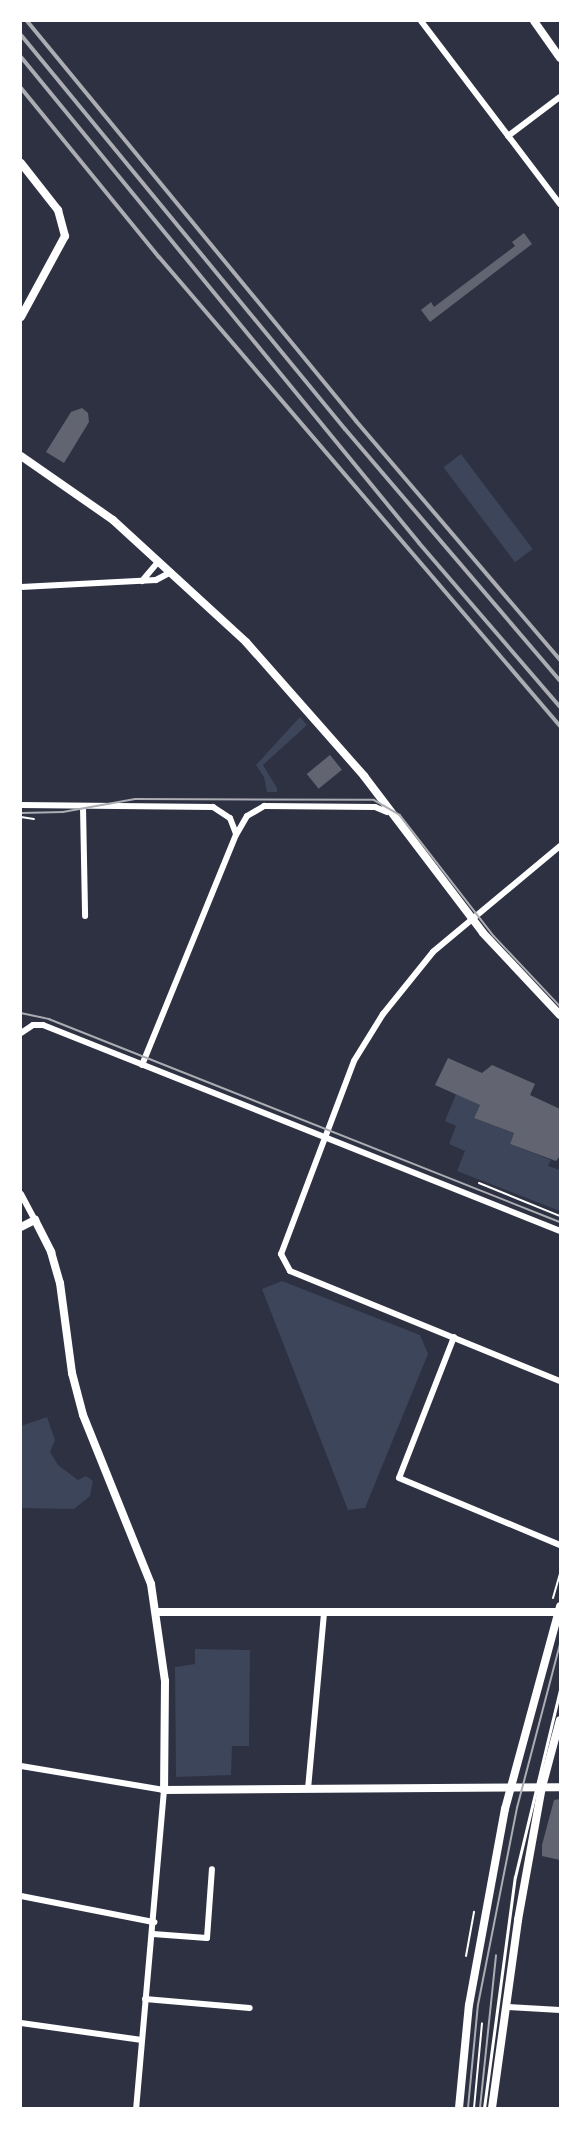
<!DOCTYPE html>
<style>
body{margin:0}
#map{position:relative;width:581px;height:2129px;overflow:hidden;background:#2d3142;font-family:Figtree,sans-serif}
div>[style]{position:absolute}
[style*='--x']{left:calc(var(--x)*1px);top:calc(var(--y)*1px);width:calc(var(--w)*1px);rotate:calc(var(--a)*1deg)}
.green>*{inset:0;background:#3c4559;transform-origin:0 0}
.building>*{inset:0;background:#626471;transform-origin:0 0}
.path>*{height:2px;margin:-1px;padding:0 1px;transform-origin:1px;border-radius:1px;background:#fff}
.service>*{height:3px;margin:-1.5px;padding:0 1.5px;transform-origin:1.5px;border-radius:1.5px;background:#fff}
.minor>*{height:6px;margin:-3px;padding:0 3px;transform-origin:3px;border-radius:3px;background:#fff}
.tertiary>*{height:8px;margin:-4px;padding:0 4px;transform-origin:4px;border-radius:4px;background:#fff}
.secondary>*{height:8px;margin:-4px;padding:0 4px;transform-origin:4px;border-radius:4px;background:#fff}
.tram>*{height:1.5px;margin:-0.75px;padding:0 0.75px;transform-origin:0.75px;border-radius:0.75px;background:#abadb3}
.rail>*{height:4px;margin:-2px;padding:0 2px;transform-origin:2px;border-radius:2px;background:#abadb3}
span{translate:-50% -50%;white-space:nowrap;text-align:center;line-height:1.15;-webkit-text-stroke:4.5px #fff;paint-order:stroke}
.frame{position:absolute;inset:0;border:22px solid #fff;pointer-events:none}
</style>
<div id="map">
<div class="green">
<i style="left:461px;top:454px;width:119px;height:22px;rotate:53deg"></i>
<i style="clip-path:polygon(300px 717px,307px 725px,263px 765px,277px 788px,277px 792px,267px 792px,264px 777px,256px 765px)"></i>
<i style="clip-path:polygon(456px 1094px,480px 1105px,474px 1118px,514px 1133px,510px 1144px,551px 1160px,548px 1166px,560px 1170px,560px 1211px,457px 1171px,465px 1151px,449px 1144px,456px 1126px,445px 1121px)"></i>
<i style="clip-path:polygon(282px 1281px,420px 1335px,428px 1354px,365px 1508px,348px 1510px,262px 1289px)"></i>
<i style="clip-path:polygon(47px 1417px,55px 1440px,50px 1452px,58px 1465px,78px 1480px,86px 1476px,93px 1481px,90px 1496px,74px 1509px,21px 1508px,21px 1426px)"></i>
<i style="clip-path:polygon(195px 1649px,250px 1650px,249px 1746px,232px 1746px,231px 1775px,176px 1777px,175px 1667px,195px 1664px)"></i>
</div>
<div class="building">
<i style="clip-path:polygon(524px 233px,532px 244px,430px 322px,421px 310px,431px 302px,434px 307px,515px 246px,512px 242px)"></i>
<i style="clip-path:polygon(82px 408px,88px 413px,89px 422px,64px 463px,46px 452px,71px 412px)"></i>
<i style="left:330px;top:755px;width:19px;height:30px;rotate:51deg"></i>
<i style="clip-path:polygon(448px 1058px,482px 1073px,492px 1065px,535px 1084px,530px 1095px,560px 1109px,560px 1156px,556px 1161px,510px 1144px,514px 1133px,474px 1118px,480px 1105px,435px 1085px)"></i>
<i style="clip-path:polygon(560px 1799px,560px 1860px,542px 1856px,542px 1845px,554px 1800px)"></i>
</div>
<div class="path">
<i style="--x:21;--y:817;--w:13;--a:9"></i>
<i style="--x:479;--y:1183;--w:87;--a:22.2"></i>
<i style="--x:553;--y:1598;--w:25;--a:-74"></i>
<i style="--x:466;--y:1956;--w:45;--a:-79.7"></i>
<i style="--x:474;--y:2108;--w:85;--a:-84.6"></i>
</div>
<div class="service">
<i style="--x:484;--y:2108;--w:233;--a:-82.4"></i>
<i style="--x:515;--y:1877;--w:192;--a:-76.5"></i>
</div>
<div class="minor">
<i style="--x:421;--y:21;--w:230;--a:52.8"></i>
<i style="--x:508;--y:136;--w:65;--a:-36.9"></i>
<i style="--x:142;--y:581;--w:26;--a:-50"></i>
<i style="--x:21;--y:587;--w:135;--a:-3"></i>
<i style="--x:156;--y:580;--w:17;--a:-28"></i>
<i style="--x:21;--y:805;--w:192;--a:0.6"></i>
<i style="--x:213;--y:807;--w:20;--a:33"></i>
<i style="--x:230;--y:818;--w:17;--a:69"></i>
<i style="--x:83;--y:807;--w:109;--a:88.9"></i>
<i style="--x:560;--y:846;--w:165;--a:140.2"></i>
<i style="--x:433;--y:952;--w:80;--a:128.9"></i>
<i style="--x:383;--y:1014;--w:55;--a:121.7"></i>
<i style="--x:354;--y:1061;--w:206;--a:110.7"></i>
<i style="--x:281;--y:1254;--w:19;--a:62"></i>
<i style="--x:290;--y:1271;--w:292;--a:22.2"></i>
<i style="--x:21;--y:1033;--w:14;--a:-34"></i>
<i style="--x:33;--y:1025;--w:10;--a:0"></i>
<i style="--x:43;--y:1025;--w:557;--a:21.72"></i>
<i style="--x:142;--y:1065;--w:248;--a:-67.8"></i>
<i style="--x:236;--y:835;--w:22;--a:-60"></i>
<i style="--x:247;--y:816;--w:20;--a:-30"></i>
<i style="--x:264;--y:806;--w:111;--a:0.5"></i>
<i style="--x:375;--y:807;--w:13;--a:23"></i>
<i style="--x:21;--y:1194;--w:30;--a:62"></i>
<i style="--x:454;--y:1337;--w:151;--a:111.3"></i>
<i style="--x:399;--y:1478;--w:174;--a:22.6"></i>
<i style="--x:21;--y:1766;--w:145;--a:9.5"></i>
<i style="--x:164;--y:1790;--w:319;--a:95"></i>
<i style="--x:308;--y:1789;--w:177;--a:-84.8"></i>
<i style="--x:21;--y:1896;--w:136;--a:11.1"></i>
<i style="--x:153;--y:1934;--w:54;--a:4.2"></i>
<i style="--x:207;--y:1938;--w:69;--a:-85.9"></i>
<i style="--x:145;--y:1999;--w:105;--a:4.9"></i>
<i style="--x:506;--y:2007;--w:54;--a:3.2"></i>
<i style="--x:21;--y:2023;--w:122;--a:8"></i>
</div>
<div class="tertiary">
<i style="--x:21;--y:163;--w:60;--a:51.8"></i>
<i style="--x:58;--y:210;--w:27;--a:75"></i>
<i style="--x:65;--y:236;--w:92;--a:118.5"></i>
<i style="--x:21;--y:456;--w:112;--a:34.8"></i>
<i style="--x:113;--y:520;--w:180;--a:42.5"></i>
<i style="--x:246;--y:642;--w:179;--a:48.6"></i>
<i style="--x:364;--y:776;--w:197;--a:52.8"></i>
<i style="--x:483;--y:933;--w:112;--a:46.8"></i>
<i style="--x:21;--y:1227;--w:16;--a:-27"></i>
<i style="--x:35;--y:1220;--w:36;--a:63"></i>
<i style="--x:51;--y:1252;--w:32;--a:74"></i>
<i style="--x:60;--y:1283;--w:91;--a:82.4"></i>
<i style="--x:72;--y:1373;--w:43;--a:75.3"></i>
<i style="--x:83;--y:1415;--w:182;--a:68.1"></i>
<i style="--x:151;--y:1584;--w:98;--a:81.8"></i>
<i style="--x:165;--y:1681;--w:109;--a:90.5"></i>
<i style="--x:164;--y:1790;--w:396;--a:-0.4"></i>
<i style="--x:156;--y:1612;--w:404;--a:0"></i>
</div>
<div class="secondary">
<i style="--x:534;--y:21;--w:45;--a:54.9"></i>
<i style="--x:459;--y:2108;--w:103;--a:-84.5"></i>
<i style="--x:469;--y:2005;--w:199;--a:-79.6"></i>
<i style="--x:505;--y:1809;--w:210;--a:-74.8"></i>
<i style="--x:492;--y:2108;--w:190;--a:-82.1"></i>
<i style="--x:518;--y:1920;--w:135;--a:-79.8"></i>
<i style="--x:542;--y:1787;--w:69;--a:-75"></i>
</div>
<div class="tram">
<i style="--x:21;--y:813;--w:42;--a:-1.4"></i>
<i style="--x:63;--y:812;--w:73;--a:-10.2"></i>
<i style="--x:135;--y:799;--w:239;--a:0.2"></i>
<i style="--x:374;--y:800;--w:30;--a:30"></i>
<i style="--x:400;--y:815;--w:153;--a:52.2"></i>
<i style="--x:494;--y:936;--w:96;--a:46.7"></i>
<i style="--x:21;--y:1013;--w:29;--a:12"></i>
<i style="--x:49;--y:1019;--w:550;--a:21.67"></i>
<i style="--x:468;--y:2108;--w:103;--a:-84.5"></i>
<i style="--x:478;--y:2005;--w:201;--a:-78.8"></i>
<i style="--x:517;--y:1808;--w:170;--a:-75.3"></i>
<i style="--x:480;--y:2108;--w:153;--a:-84"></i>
</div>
<div class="rail">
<i style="--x:27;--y:21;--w:518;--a:50.56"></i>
<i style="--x:356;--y:421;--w:314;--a:49.5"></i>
<i style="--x:21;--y:35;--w:510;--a:50.57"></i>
<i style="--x:345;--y:429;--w:331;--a:49.5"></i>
<i style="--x:21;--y:57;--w:628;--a:50.68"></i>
<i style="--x:419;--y:543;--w:216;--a:49.3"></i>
<i style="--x:21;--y:88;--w:218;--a:50.8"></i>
<i style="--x:159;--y:257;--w:617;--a:49.47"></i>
</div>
<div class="frame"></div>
</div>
